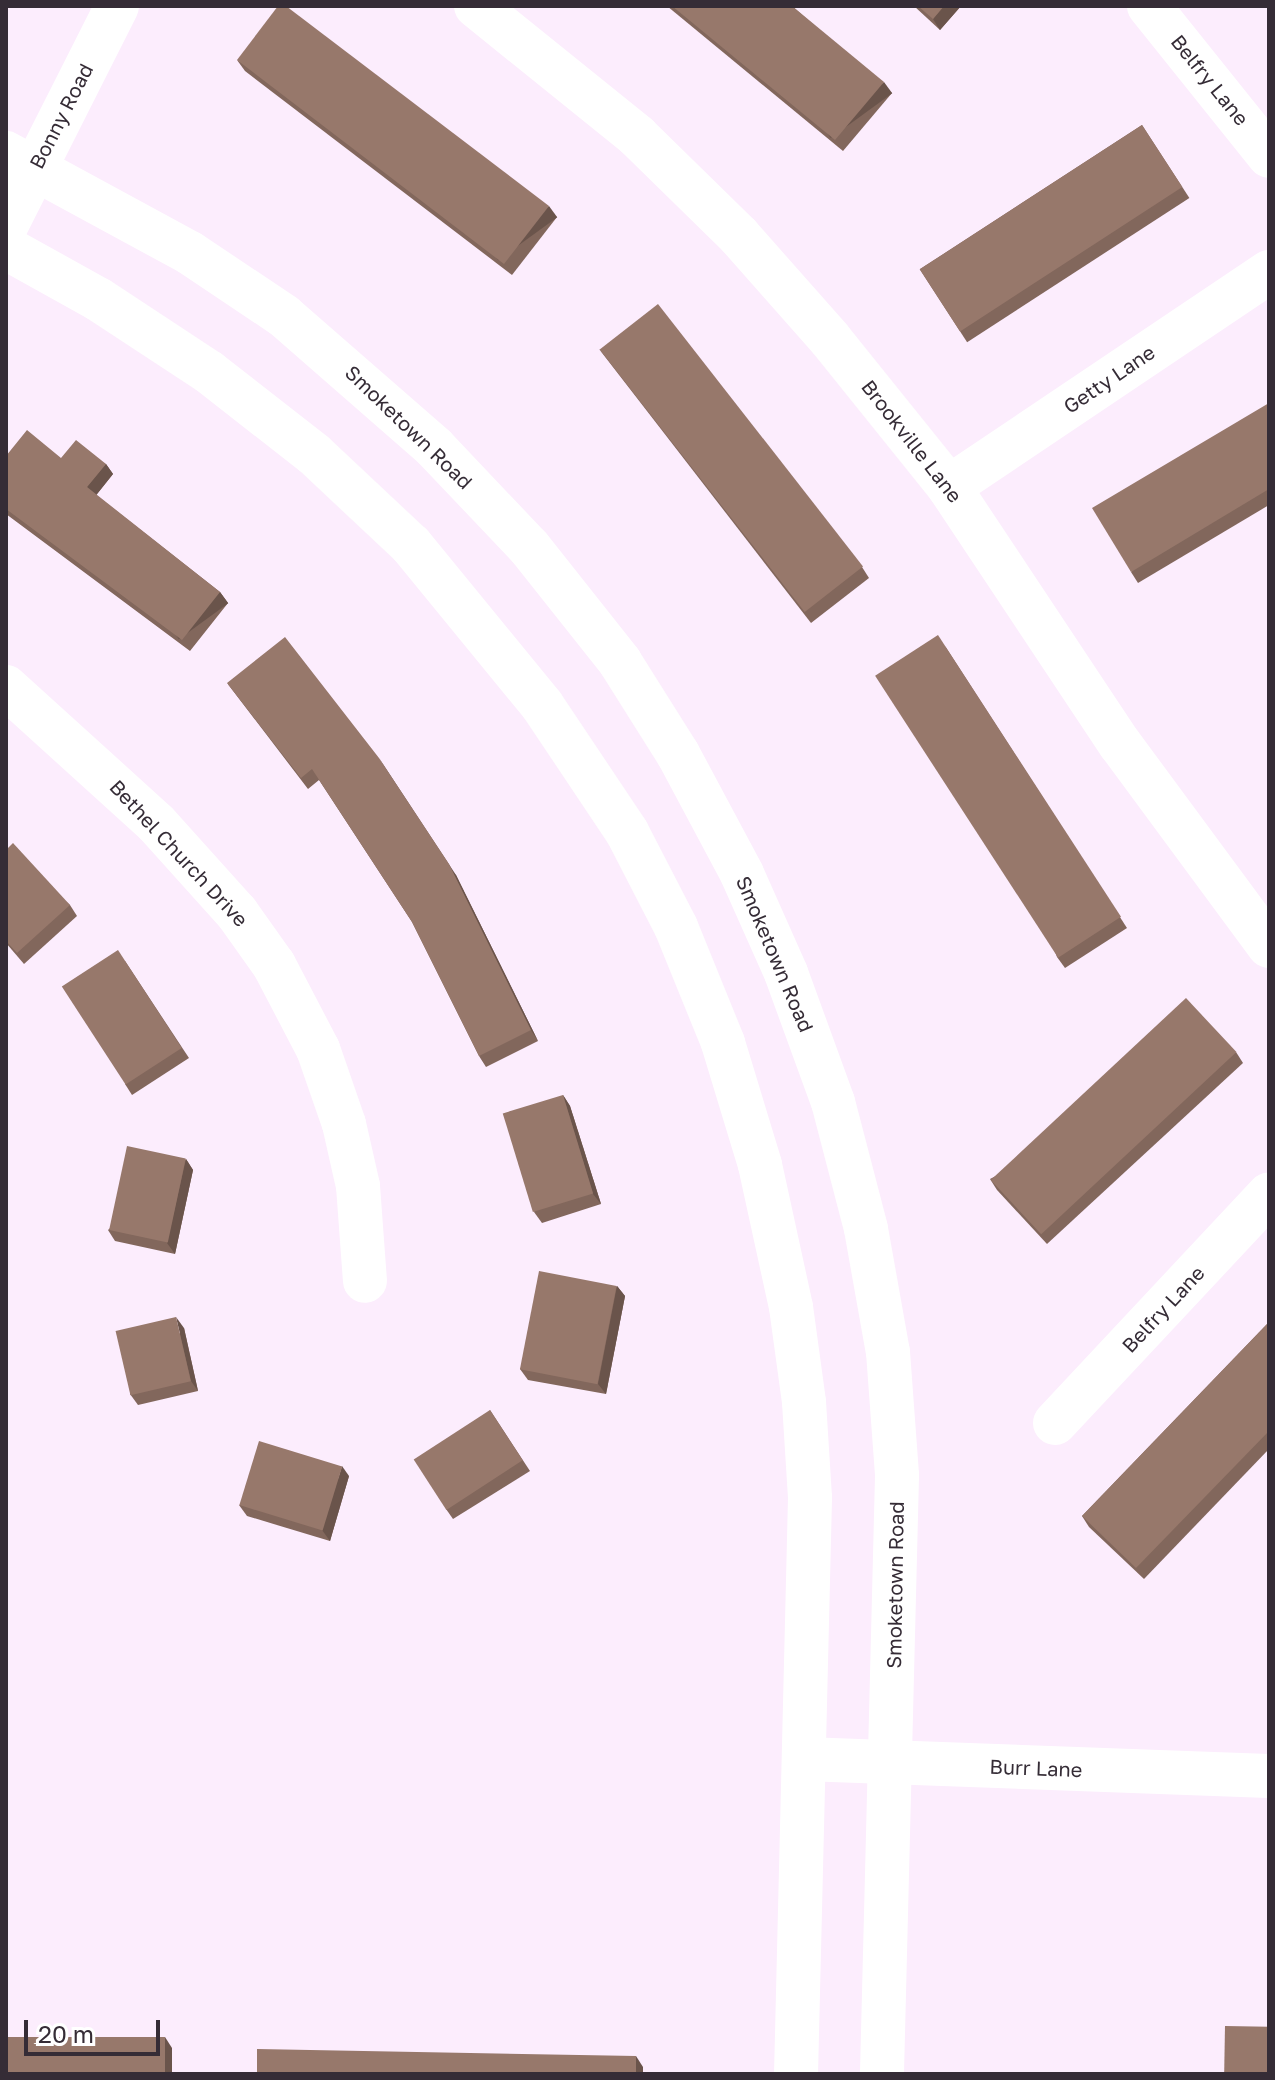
<!DOCTYPE html>
<style>
body{margin:0}
#map{position:relative;width:1275px;height:2080px;overflow:hidden;background:#fcedfd;font-family:"Golos Text",sans-serif}
div>[style]{position:absolute}
[style*='--x']{left:calc(var(--x)*1px);top:calc(var(--y)*1px);width:calc(var(--w)*1px);rotate:calc(var(--a)*1deg)}
.minor>*{height:44px;margin:-22px;padding:0 22px;transform-origin:22px;border-radius:22px;background:#fff}
.major>*{height:44px;margin:-22px;padding:0 22px;transform-origin:22px;border-radius:22px;background:#fff}
.wall>*{inset:0;background:#82675c;transform-origin:0 0}
.shaded-wall>*{inset:0;background:#6a544b;transform-origin:0 0}
.building>*{inset:0;background:#97786b;transform-origin:0 0}
span{translate:-50% -50%;white-space:nowrap;text-align:center;line-height:1.15;-webkit-text-stroke:6px #fff;paint-order:stroke}
.street-label{font-size:20px;color:#352c36}
.frame{position:absolute;inset:0;border:8px solid #352c36;pointer-events:none}
.scale{position:absolute;left:24px;top:2020px;width:136px;height:36px;box-sizing:border-box;border:4px solid #352c36;border-top:0;padding-left:10px;font-size:24px;line-height:28px;white-space:nowrap;color:#352c36;-webkit-text-stroke:6px #fff;paint-order:stroke}
</style>
<div id="map">
<div class="minor">
<i style="--x:476;--y:6;--w:207;--a:38.9"></i>
<i style="--x:637;--y:136;--w:143;--a:44.4"></i>
<i style="--x:739;--y:236;--w:137;--a:48.5"></i>
<i style="--x:830;--y:339;--w:190;--a:51.2"></i>
<i style="--x:949;--y:487;--w:309;--a:56.4"></i>
<i style="--x:1120;--y:744;--w:251;--a:53.6"></i>
<i style="--x:1149;--y:6;--w:192;--a:51.3"></i>
<i style="--x:6;--y:226;--w:246;--a:-63.2"></i>
<i style="--x:949;--y:487;--w:386;--a:-33.9"></i>
<i style="--x:6;--y:687;--w:202;--a:42.2"></i>
<i style="--x:156;--y:823;--w:121;--a:48"></i>
<i style="--x:237;--y:913;--w:64;--a:54.6"></i>
<i style="--x:274;--y:965;--w:95;--a:62.4"></i>
<i style="--x:318;--y:1049;--w:79;--a:70.9"></i>
<i style="--x:344;--y:1124;--w:64;--a:77.3"></i>
<i style="--x:358;--y:1186;--w:95;--a:85.8"></i>
<i style="--x:1055;--y:1423;--w:313;--a:-46.9"></i>
<i style="--x:804;--y:1759;--w:465;--a:2.1"></i>
</div>
<div class="major">
<i style="--x:6;--y:153;--w:209;--a:28.5"></i>
<i style="--x:190;--y:253;--w:113;--a:33.8"></i>
<i style="--x:284;--y:316;--w:199;--a:41.1"></i>
<i style="--x:434;--y:447;--w:138;--a:46.5"></i>
<i style="--x:529;--y:547;--w:147;--a:51.6"></i>
<i style="--x:620;--y:662;--w:109;--a:57.8"></i>
<i style="--x:678;--y:754;--w:136;--a:61.9"></i>
<i style="--x:742;--y:874;--w:108;--a:66"></i>
<i style="--x:786;--y:973;--w:137;--a:70"></i>
<i style="--x:833;--y:1102;--w:131;--a:75.4"></i>
<i style="--x:866;--y:1229;--w:125;--a:79.9"></i>
<i style="--x:888;--y:1352;--w:124;--a:85.8"></i>
<i style="--x:897;--y:1476;--w:598;--a:91.44"></i>
<i style="--x:6;--y:248;--w:105;--a:29"></i>
<i style="--x:98;--y:299;--w:133;--a:33.3"></i>
<i style="--x:209;--y:372;--w:133;--a:38"></i>
<i style="--x:314;--y:454;--w:133;--a:43.2"></i>
<i style="--x:411;--y:545;--w:207;--a:50.7"></i>
<i style="--x:542;--y:705;--w:153;--a:56.2"></i>
<i style="--x:627;--y:832;--w:107;--a:62.7"></i>
<i style="--x:676;--y:927;--w:125;--a:67.9"></i>
<i style="--x:723;--y:1043;--w:127;--a:73.1"></i>
<i style="--x:760;--y:1165;--w:145;--a:77.7"></i>
<i style="--x:791;--y:1307;--w:96;--a:82.2"></i>
<i style="--x:804;--y:1402;--w:96;--a:86.4"></i>
<i style="--x:810;--y:1498;--w:576;--a:91.39"></i>
</div>
<div class="wall">
<i style="clip-path:polygon(667px 6px,792px 6px,892px 93px,843px 151px)"></i>
<i style="clip-path:polygon(914px 6px,961px 6px,940px 30px)"></i>
<i style="clip-path:polygon(237px 60px,557px 217px,512px 275px,245px 71px)"></i>
<i style="left:1142px;top:125px;width:87px;height:265px;rotate:57deg"></i>
<i style="clip-path:polygon(599px 349px,862px 567px,869px 578px,811px 623px)"></i>
<i style="clip-path:polygon(1269px 403px,1269px 505px,1138px 583px,1131px 572px)"></i>
<i style="clip-path:polygon(6px 456px,61px 458px,106px 464px,113px 474px,96px 495px,220px 592px,228px 603px,190px 651px,6px 514px)"></i>
<i style="clip-path:polygon(945px 646px,1127px 928px,1065px 968px,1057px 957px)"></i>
<i style="clip-path:polygon(227px 683px,456px 875px,538px 1041px,486px 1067px,479px 1056px,412px 922px,319px 780px,308px 789px)"></i>
<i style="clip-path:polygon(6px 850px,70px 905px,77px 916px,24px 964px,6px 943px)"></i>
<i style="clip-path:polygon(125px 961px,189px 1058px,132px 1095px,125px 1084px)"></i>
<i style="clip-path:polygon(1236px 1052px,1243px 1063px,1047px 1244px,997px 1190px,990px 1179px)"></i>
<i style="clip-path:polygon(563px 1095px,570px 1106px,601px 1204px,542px 1223px,534px 1212px)"></i>
<i style="clip-path:polygon(186px 1159px,193px 1170px,175px 1254px,115px 1241px,108px 1230px)"></i>
<i style="clip-path:polygon(617px 1286px,625px 1296px,606px 1394px,528px 1380px,520px 1369px)"></i>
<i style="clip-path:polygon(1269px 1322px,1269px 1449px,1144px 1579px,1089px 1527px,1082px 1516px)"></i>
<i style="clip-path:polygon(184px 1328px,198px 1391px,138px 1405px,130px 1394px)"></i>
<i style="clip-path:polygon(490px 1410px,530px 1471px,453px 1519px,446px 1509px)"></i>
<i style="clip-path:polygon(349px 1476px,330px 1541px,247px 1516px,239px 1505px)"></i>
</div>
<div class="shaded-wall">
<i style="clip-path:polygon(944px 6px,961px 6px,940px 30px,933px 19px)"></i>
<i style="left:884px;top:82px;width:14px;height:76px;rotate:54deg"></i>
<i style="left:549px;top:206px;width:14px;height:73px;rotate:54deg"></i>
<i style="clip-path:polygon(106px 464px,113px 474px,94px 498px,87px 487px)"></i>
<i style="left:220px;top:592px;width:14px;height:61px;rotate:54deg"></i>
<i style="clip-path:polygon(379px 758px,456px 875px,538px 1041px,531px 1030px)"></i>
<i style="clip-path:polygon(563px 1095px,570px 1106px,601px 1204px,593px 1194px)"></i>
<i style="clip-path:polygon(186px 1159px,193px 1170px,175px 1254px,167px 1243px)"></i>
<i style="clip-path:polygon(617px 1286px,625px 1296px,606px 1394px,598px 1384px)"></i>
<i style="clip-path:polygon(176px 1317px,184px 1328px,198px 1391px,191px 1381px)"></i>
<i style="clip-path:polygon(342px 1466px,349px 1476px,330px 1541px,322px 1530px)"></i>
<i style="clip-path:polygon(165px 2037px,172px 2048px,172px 2074px,165px 2074px)"></i>
<i style="clip-path:polygon(636px 2056px,643px 2067px,643px 2074px,636px 2074px)"></i>
</div>
<div class="building">
<i style="clip-path:polygon(278px 6px,286px 6px,549px 206px,504px 264px,237px 60px)"></i>
<i style="clip-path:polygon(672px 6px,792px 6px,884px 82px,835px 140px)"></i>
<i style="clip-path:polygon(918px 6px,944px 6px,933px 19px)"></i>
<i style="left:1142px;top:125px;width:74px;height:265px;rotate:57deg"></i>
<i style="left:658px;top:304px;width:333px;height:74px;rotate:52deg"></i>
<i style="clip-path:polygon(1269px 403px,1269px 489px,1131px 572px,1092px 508px)"></i>
<i style="clip-path:polygon(27px 430px,61px 458px,76px 440px,106px 464px,87px 487px,220px 592px,182px 640px,6px 509px,6px 456px)"></i>
<i style="left:938px;top:635px;width:336px;height:75px;rotate:57deg"></i>
<i style="clip-path:polygon(285px 637px,379px 758px,449px 864px,531px 1030px,479px 1056px,412px 922px,312px 769px,301px 778px,227px 683px)"></i>
<i style="clip-path:polygon(13px 843px,70px 905px,17px 953px,6px 941px,6px 850px)"></i>
<i style="left:118px;top:950px;width:117px;height:67px;rotate:57deg"></i>
<i style="left:1186px;top:998px;width:74px;height:267px;rotate:47deg"></i>
<i style="left:563px;top:1095px;width:103px;height:63px;rotate:73deg"></i>
<i style="left:127px;top:1146px;width:60px;height:86px;rotate:12deg"></i>
<i style="left:539px;top:1271px;width:79px;height:100px;rotate:11deg"></i>
<i style="left:176px;top:1317px;width:66px;height:62px;rotate:77deg"></i>
<i style="clip-path:polygon(1269px 1322px,1269px 1431px,1136px 1568px,1082px 1516px)"></i>
<i style="left:490px;top:1410px;width:60px;height:91px;rotate:57deg"></i>
<i style="left:259px;top:1441px;width:87px;height:67px;rotate:17deg"></i>
<i style="left:1225px;top:2026px;width:44px;height:48px;rotate:1deg"></i>
<i style="left:6px;top:2037px;width:159px;height:37px"></i>
<i style="clip-path:polygon(257px 2049px,636px 2056px,636px 2074px,257px 2074px)"></i>
</div>
<div class="street-label">
<span style="left:1210px;top:80px;rotate:51deg">Belfry Lane</span>
<span style="left:61px;top:116px;rotate:-63deg">Bonny Road</span>
<span style="left:1109px;top:379px;rotate:-34deg">Getty Lane</span>
<span style="left:409px;top:427px;rotate:44deg">Smoketown Road</span>
<span style="left:912px;top:441px;rotate:52deg">Brookville Lane</span>
<span style="left:179px;top:853px;rotate:47deg">Bethel Church Drive</span>
<span style="left:775px;top:954px;rotate:67deg">Smoketown Road</span>
<span style="left:1163px;top:1309px;rotate:-47deg">Belfry Lane</span>
<span style="left:895px;top:1585px;rotate:-89deg">Smoketown Road</span>
<span style="left:1036px;top:1768px;rotate:2deg">Burr Lane</span>
</div>
<div class="frame"></div>
<div class="scale">20 m</div>
</div>
